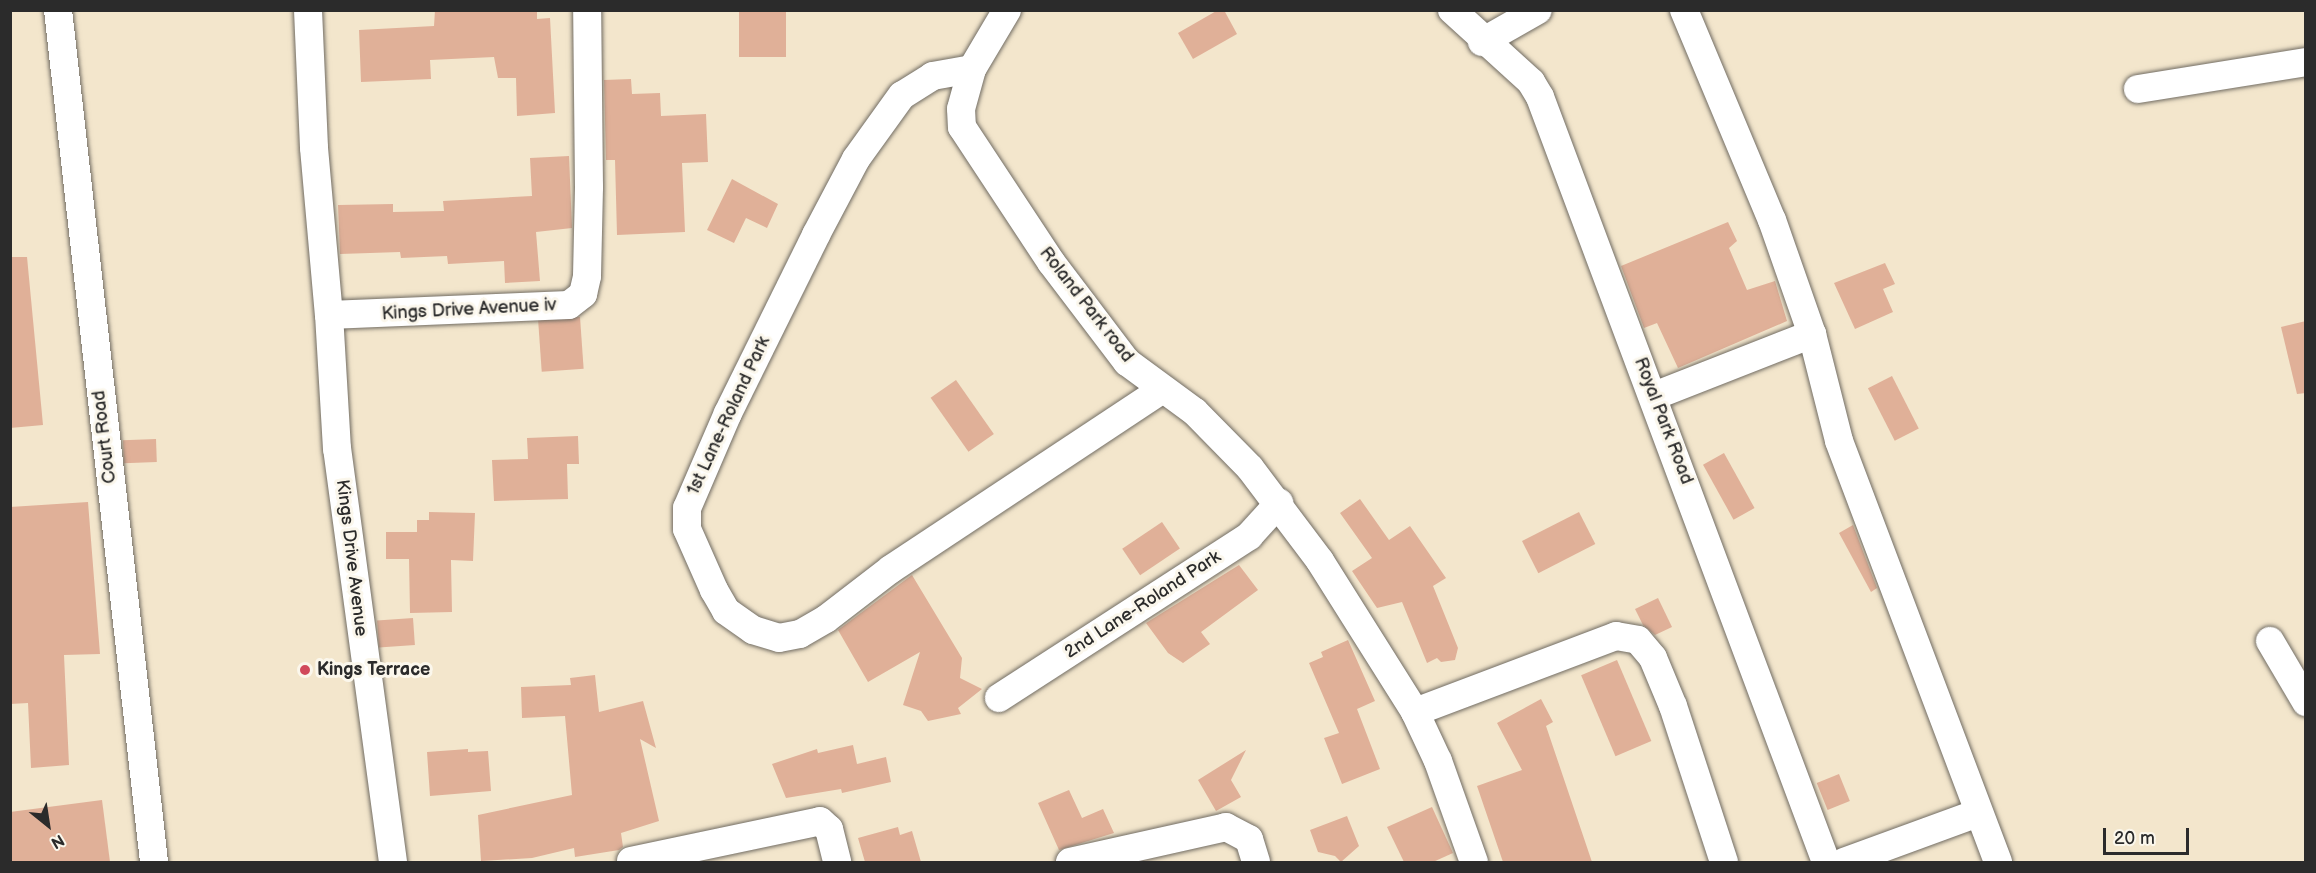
<!DOCTYPE html>
<style>
body{margin:0}
#map{position:relative;width:2316px;height:873px;overflow:hidden;background:#f3e6cc;font-family:"Balsamiq Sans",sans-serif}
div>[style]{position:absolute}
[style*='--x']{left:calc(var(--x)*1px);top:calc(var(--y)*1px);width:calc(var(--w)*1px);rotate:calc(var(--a)*1deg)}
.building>*{inset:0;background:#e0b098;transform-origin:0 0}
.roads{filter:drop-shadow(0 0 2px #716c63) drop-shadow(0 0 2px #716c63)}
.street>*{height:28px;margin:-14px;padding:0 14px;transform-origin:14px;border-radius:14px;background:#fff}
.dots>*{width:16px;height:16px;translate:-50% -50%;box-sizing:border-box;border:3px solid #fbf7ec;border-radius:50%}
span{translate:-50% -50%;white-space:nowrap;text-align:center;line-height:1.15;-webkit-text-stroke:6px #fbf7ec;paint-order:stroke}
.street-label{font-size:18px;color:#2b2b2b}
.poi-label{font-size:18px;color:#2b2b2b;font-weight:700}
.left{translate:0 -50%;text-align:left}
.frame{position:absolute;inset:0;border:12px solid #2b2b2b;pointer-events:none}
.north{position:absolute;left:18px;top:795px;width:60px;height:60px;-webkit-text-stroke:4px #fbf7ec;paint-order:stroke;rotate:150deg;font-size:16px;font-weight:700;line-height:24px;text-align:center;color:#2b2b2b}
.north::after{content:'';display:block;margin:auto;width:21px;height:27px;background:#2b2b2b;clip-path:polygon(50% 0,100% 100%,50% 72%,0 100%)}
.scale{position:absolute;left:2103px;top:828px;width:86px;height:27px;box-sizing:border-box;border:3px solid #2b2b2b;border-top:0;padding-left:8px;font-size:18px;line-height:21px;white-space:nowrap;color:#2b2b2b;-webkit-text-stroke:4px #fbf7ec;paint-order:stroke}
</style>
<div id="map">
<div class="building">
<i style="clip-path:polygon(435px 10px,537px 10px,537px 19px,550px 18px,555px 113px,517px 116px,516px 78px,498px 78px,494px 57px,430px 60px,431px 79px,361px 82px,359px 30px,434px 26px)"></i>
<i style="left:739px;top:10px;width:47px;height:47px"></i>
<i style="clip-path:polygon(1218px 10px,1224px 10px,1237px 34px,1193px 59px,1178px 33px)"></i>
<i style="clip-path:polygon(631px 79px,632px 94px,660px 93px,661px 116px,706px 114px,708px 162px,682px 163px,685px 232px,617px 235px,615px 160px,606px 160px,604px 80px)"></i>
<i style="clip-path:polygon(569px 156px,572px 228px,536px 232px,540px 281px,505px 283px,504px 261px,448px 264px,447px 256px,401px 258px,400px 252px,340px 254px,338px 205px,393px 204px,393px 212px,444px 211px,443px 201px,532px 196px,530px 158px)"></i>
<i style="clip-path:polygon(732px 179px,778px 204px,767px 228px,746px 218px,734px 243px,707px 230px)"></i>
<i style="clip-path:polygon(1728px 222px,1737px 241px,1729px 248px,1747px 290px,1775px 281px,1787px 321px,1678px 368px,1657px 323px,1644px 328px,1621px 266px)"></i>
<i style="clip-path:polygon(10px 257px,27px 257px,43px 425px,10px 428px)"></i>
<i style="clip-path:polygon(1885px 263px,1895px 284px,1883px 289px,1893px 312px,1855px 329px,1834px 283px)"></i>
<i style="left:580px;top:317px;width:52px;height:42px;rotate:86deg"></i>
<i style="clip-path:polygon(2306px 321px,2306px 393px,2297px 394px,2281px 327px)"></i>
<i style="left:1892px;top:376px;width:59px;height:27px;rotate:63deg"></i>
<i style="left:956px;top:380px;width:66px;height:31px;rotate:55deg"></i>
<i style="clip-path:polygon(578px 436px,579px 464px,567px 464px,568px 499px,494px 501px,492px 460px,528px 459px,527px 438px)"></i>
<i style="left:156px;top:439px;width:23px;height:33px;rotate:88deg"></i>
<i style="left:1724px;top:453px;width:63px;height:24px;rotate:61deg"></i>
<i style="clip-path:polygon(1360px 499px,1389px 540px,1410px 526px,1446px 578px,1433px 586px,1458px 648px,1455px 660px,1441px 662px,1437px 658px,1427px 663px,1402px 602px,1377px 608px,1352px 571px,1372px 558px,1340px 513px)"></i>
<i style="clip-path:polygon(88px 502px,100px 654px,64px 655px,69px 765px,31px 768px,28px 703px,10px 704px,10px 507px)"></i>
<i style="clip-path:polygon(429px 512px,475px 513px,473px 561px,451px 560px,452px 612px,410px 613px,409px 559px,386px 559px,386px 532px,417px 532px,417px 520px,429px 520px)"></i>
<i style="left:1579px;top:512px;width:36px;height:64px;rotate:63deg"></i>
<i style="left:1162px;top:522px;width:32px;height:48px;rotate:56deg"></i>
<i style="clip-path:polygon(1853px 525px,1877px 588px,1871px 592px,1839px 533px)"></i>
<i style="clip-path:polygon(1239px 565px,1258px 590px,1201px 632px,1210px 644px,1183px 663px,1168px 653px,1146px 623px)"></i>
<i style="clip-path:polygon(912px 575px,962px 658px,960px 678px,982px 689px,958px 708px,961px 714px,928px 721px,921px 711px,903px 705px,920px 652px,868px 682px,838px 630px)"></i>
<i style="clip-path:polygon(1658px 598px,1672px 627px,1655px 635px,1643px 625px,1635px 609px)"></i>
<i style="left:413px;top:618px;width:27px;height:36px;rotate:86deg"></i>
<i style="clip-path:polygon(1348px 640px,1375px 701px,1357px 709px,1380px 769px,1342px 784px,1324px 738px,1339px 733px,1309px 663px,1323px 657px,1321px 652px)"></i>
<i style="left:1617px;top:660px;width:88px;height:39px;rotate:67deg"></i>
<i style="clip-path:polygon(595px 675px,599px 712px,643px 701px,656px 748px,640px 739px,659px 821px,621px 833px,623px 847px,619px 850px,575px 857px,574px 848px,532px 858px,481px 861px,478px 815px,572px 795px,565px 716px,522px 718px,521px 687px,571px 685px,570px 678px)"></i>
<i style="clip-path:polygon(1541px 699px,1553px 722px,1546px 726px,1592px 862px,1503px 862px,1477px 786px,1522px 770px,1497px 723px)"></i>
<i style="clip-path:polygon(853px 745px,857px 764px,886px 757px,891px 782px,842px 793px,841px 789px,786px 798px,772px 764px,817px 749px,818px 753px)"></i>
<i style="clip-path:polygon(468px 749px,468px 752px,488px 751px,491px 791px,430px 796px,427px 752px)"></i>
<i style="clip-path:polygon(1246px 750px,1231px 780px,1241px 797px,1216px 811px,1198px 780px)"></i>
<i style="left:1839px;top:774px;width:29px;height:24px;rotate:68deg"></i>
<i style="clip-path:polygon(1069px 790px,1082px 818px,1103px 809px,1114px 833px,1059px 850px,1038px 803px)"></i>
<i style="clip-path:polygon(102px 800px,110px 862px,10px 862px,10px 812px)"></i>
<i style="clip-path:polygon(1432px 807px,1453px 853px,1433px 862px,1404px 862px,1387px 827px)"></i>
<i style="clip-path:polygon(1347px 816px,1359px 846px,1341px 862px,1335px 856px,1318px 852px,1310px 830px)"></i>
<i style="clip-path:polygon(898px 827px,900px 835px,912px 831px,921px 862px,865px 862px,858px 838px)"></i>
</div>
<div class="roads">
<div class="street">
<i style="--x:58;--y:10;--w:857;--a:83.57"></i>
<i style="--x:308;--y:10;--w:138;--a:87.5"></i>
<i style="--x:314;--y:148;--w:168;--a:84.9"></i>
<i style="--x:1007;--y:10;--w:69;--a:120.7"></i>
<i style="--x:972;--y:69;--w:41;--a:105.4"></i>
<i style="--x:961;--y:109;--w:18;--a:87"></i>
<i style="--x:962;--y:127;--w:162;--a:56.6"></i>
<i style="--x:1051;--y:262;--w:126;--a:52.8"></i>
<i style="--x:1127;--y:362;--w:84;--a:36.3"></i>
<i style="--x:1195;--y:412;--w:78;--a:45.5"></i>
<i style="--x:1250;--y:468;--w:116;--a:53"></i>
<i style="--x:1320;--y:561;--w:178;--a:57.8"></i>
<i style="--x:1415;--y:712;--w:54;--a:64.9"></i>
<i style="--x:1438;--y:761;--w:107;--a:70.4"></i>
<i style="--x:1452;--y:10;--w:107;--a:42.3"></i>
<i style="--x:1531;--y:82;--w:17;--a:59"></i>
<i style="--x:1540;--y:97;--w:817;--a:69.5"></i>
<i style="--x:1684;--y:10;--w:228;--a:67.3"></i>
<i style="--x:1772;--y:220;--w:121;--a:70.7"></i>
<i style="--x:1812;--y:334;--w:110;--a:75.8"></i>
<i style="--x:1839;--y:441;--w:450;--a:69.3"></i>
<i style="--x:1482;--y:42;--w:64;--a:-29.7"></i>
<i style="--x:972;--y:69;--w:40;--a:170"></i>
<i style="--x:933;--y:76;--w:36;--a:148"></i>
<i style="--x:902;--y:95;--w:79;--a:125.7"></i>
<i style="--x:856;--y:159;--w:86;--a:117.8"></i>
<i style="--x:816;--y:235;--w:199;--a:116.3"></i>
<i style="--x:728;--y:413;--w:103;--a:113.3"></i>
<i style="--x:687;--y:508;--w:21;--a:90"></i>
<i style="--x:687;--y:529;--w:67;--a:66.1"></i>
<i style="--x:714;--y:590;--w:24;--a:60"></i>
<i style="--x:726;--y:611;--w:33;--a:35"></i>
<i style="--x:753;--y:630;--w:27;--a:17"></i>
<i style="--x:779;--y:638;--w:21;--a:-11"></i>
<i style="--x:800;--y:634;--w:30;--a:-30"></i>
<i style="--x:826;--y:619;--w:82;--a:-37.6"></i>
<i style="--x:891;--y:569;--w:324;--a:-33.5"></i>
<i style="--x:2138;--y:89;--w:170;--a:-9.1"></i>
<i style="--x:1654;--y:396;--w:170;--a:-21.4"></i>
<i style="--x:2270;--y:641;--w:71;--a:59.5"></i>
<i style="--x:999;--y:698;--w:298;--a:-32.9"></i>
<i style="--x:1249;--y:536;--w:45;--a:-47.7"></i>
<i style="--x:1415;--y:712;--w:215;--a:-20.7"></i>
<i style="--x:1616;--y:636;--w:22;--a:10"></i>
<i style="--x:1638;--y:640;--w:23;--a:50"></i>
<i style="--x:1653;--y:658;--w:52;--a:67.4"></i>
<i style="--x:1673;--y:706;--w:164;--a:71.9"></i>
<i style="--x:631;--y:861;--w:193;--a:-11.9"></i>
<i style="--x:820;--y:821;--w:12;--a:42"></i>
<i style="--x:829;--y:829;--w:34;--a:76"></i>
<i style="--x:393;--y:862;--w:417;--a:-97.7"></i>
<i style="--x:337;--y:449;--w:134;--a:-93.4"></i>
<i style="--x:329;--y:315;--w:240;--a:-2.4"></i>
<i style="--x:569;--y:305;--w:18;--a:-38"></i>
<i style="--x:583;--y:294;--w:18;--a:-77"></i>
<i style="--x:587;--y:276;--w:89;--a:-88.7"></i>
<i style="--x:589;--y:187;--w:177;--a:-90.6"></i>
<i style="--x:1070;--y:862;--w:160;--a:-12.6"></i>
<i style="--x:1226;--y:827;--w:26;--a:28"></i>
<i style="--x:1249;--y:839;--w:24;--a:73"></i>
<i style="--x:1844;--y:862;--w:143;--a:-20.1"></i>
</div>
</div>
<div class="dots">
<i style="left:305px;top:670px;background:#d1495b"></i>
</div>
<div class="street-label">
<span style="left:1086px;top:305px;rotate:52deg">Roland Park road</span>
<span style="left:469px;top:310px;rotate:-3deg">Kings Drive Avenue iv</span>
<span style="left:729px;top:416px;rotate:-65deg">1st Lane-Roland Park</span>
<span style="left:1663px;top:421px;rotate:69deg">Royal Park Road</span>
<span style="left:105px;top:437px;rotate:-97deg">Court Road</span>
<span style="left:351px;top:558px;rotate:83deg">Kings Drive Avenue</span>
<span style="left:1143px;top:605px;rotate:-33deg">2nd Lane-Roland Park</span>
</div>
<div class="poi-label">
<span class="left" style="left:317px;top:670px">Kings Terrace</span>
</div>
<div class="frame"></div>
<div class="north">N</div>
<div class="scale">20 m</div>
</div>
